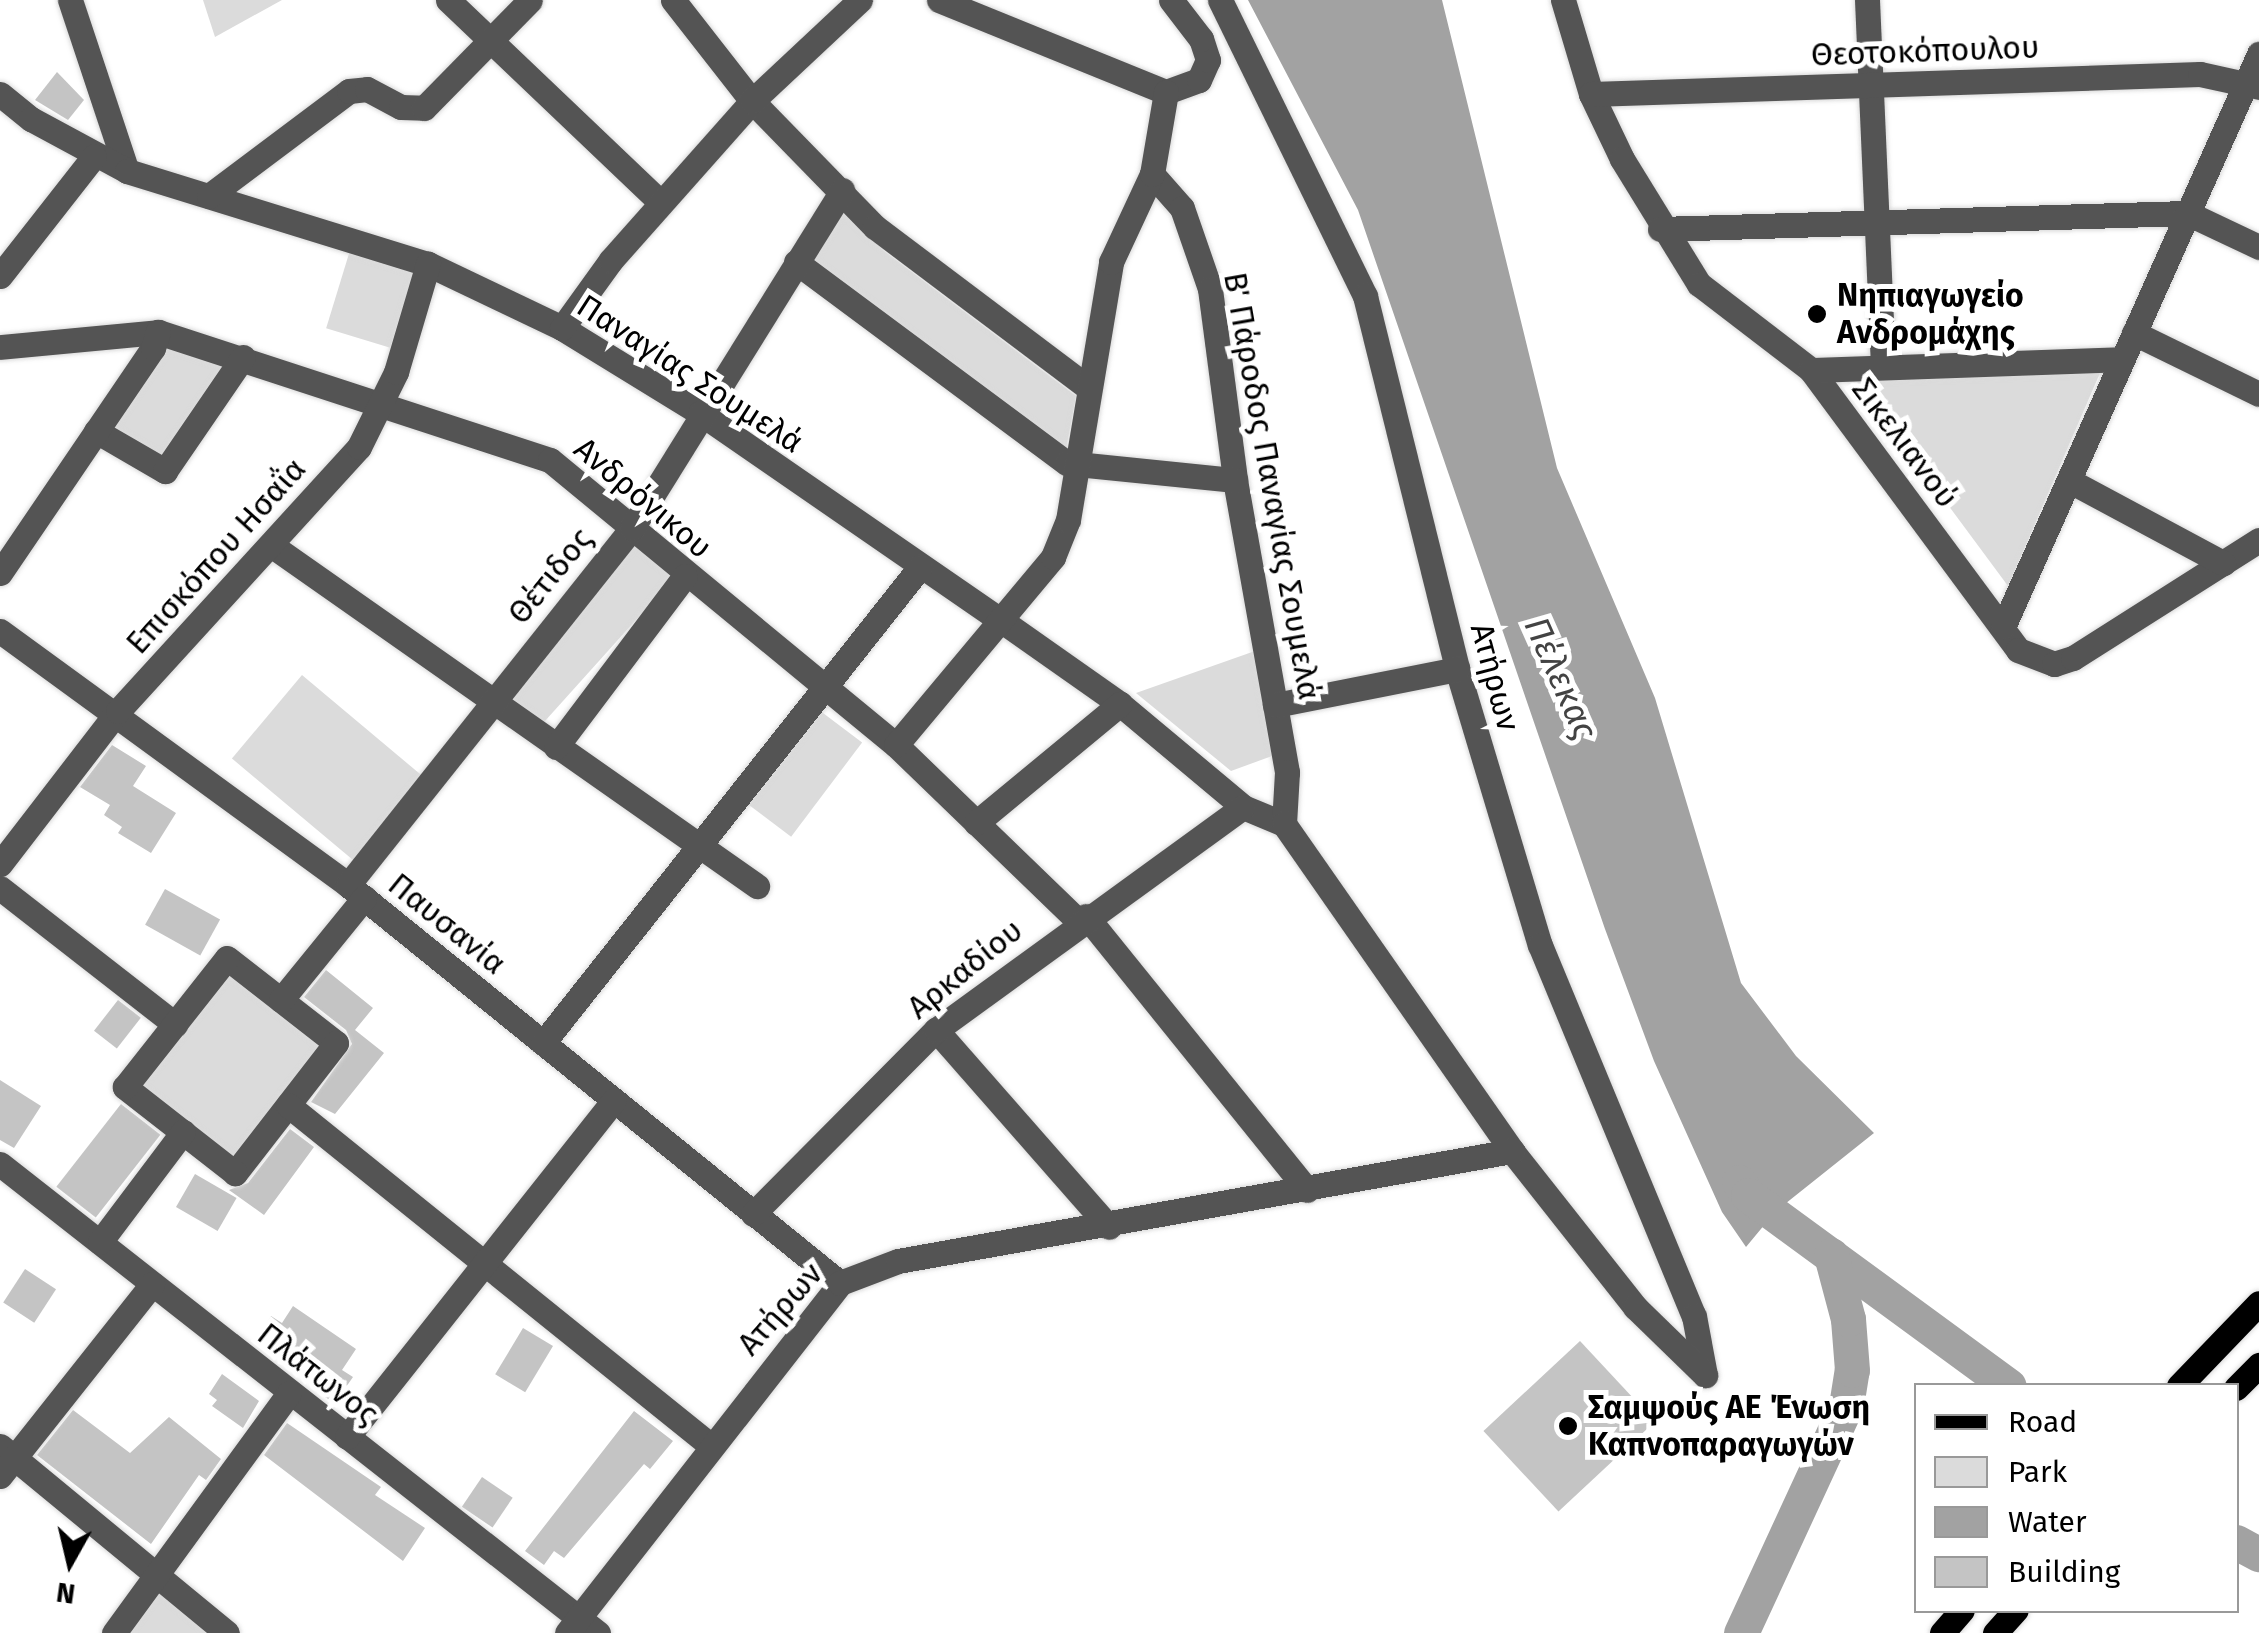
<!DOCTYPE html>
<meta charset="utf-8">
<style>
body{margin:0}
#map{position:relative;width:2259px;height:1633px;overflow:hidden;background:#fff;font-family:"Fira Sans",sans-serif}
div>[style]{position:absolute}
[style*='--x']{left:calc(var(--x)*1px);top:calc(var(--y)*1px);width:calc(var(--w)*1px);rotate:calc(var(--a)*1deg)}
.green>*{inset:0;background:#dbdbdb;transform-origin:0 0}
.water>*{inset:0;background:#a2a2a2}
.river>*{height:35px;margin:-17.5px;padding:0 17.5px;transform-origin:17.5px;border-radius:17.5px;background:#a2a2a2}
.building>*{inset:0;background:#c4c4c4;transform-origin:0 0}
.roads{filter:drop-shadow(0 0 2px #dbdbdb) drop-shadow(0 0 2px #dbdbdb)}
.minor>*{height:25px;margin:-12.5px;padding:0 12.5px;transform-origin:12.5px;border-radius:12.5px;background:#545454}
.major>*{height:25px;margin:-12.5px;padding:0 12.5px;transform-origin:12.5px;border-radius:12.5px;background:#000}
.dots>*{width:28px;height:28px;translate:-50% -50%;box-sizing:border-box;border:5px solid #fff;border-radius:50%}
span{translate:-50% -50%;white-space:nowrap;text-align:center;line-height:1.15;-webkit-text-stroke:10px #fff;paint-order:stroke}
.street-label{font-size:32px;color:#000}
.poi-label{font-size:32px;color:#000;font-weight:700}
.left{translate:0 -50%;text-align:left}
.water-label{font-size:35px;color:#434343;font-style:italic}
.legend{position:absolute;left:1914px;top:1383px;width:325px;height:230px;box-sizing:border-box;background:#fff;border:2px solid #999;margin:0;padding:12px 18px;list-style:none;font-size:30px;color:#000}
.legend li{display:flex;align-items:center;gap:20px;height:50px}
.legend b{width:50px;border:2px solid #999}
.north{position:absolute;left:20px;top:1513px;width:100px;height:100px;-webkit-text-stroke:8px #fff;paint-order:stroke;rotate:188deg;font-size:28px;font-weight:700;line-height:40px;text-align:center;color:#000}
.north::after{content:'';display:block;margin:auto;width:35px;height:45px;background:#000;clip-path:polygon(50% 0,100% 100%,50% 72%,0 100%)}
</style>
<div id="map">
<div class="green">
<i style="clip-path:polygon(203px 0,282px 0,215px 37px)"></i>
<i style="clip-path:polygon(841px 207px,884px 251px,1076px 396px,1065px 455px,808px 263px)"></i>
<i style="left:351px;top:247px;width:67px;height:85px;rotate:17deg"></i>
<i style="clip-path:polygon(164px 337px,231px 359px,160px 459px,105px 427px)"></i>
<i style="clip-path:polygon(2100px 373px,2008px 586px,1857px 382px,1862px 379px)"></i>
<i style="left:633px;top:541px;width:55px;height:199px;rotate:42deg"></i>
<i style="clip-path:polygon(1255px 651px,1272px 756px,1231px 771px,1136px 693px)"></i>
<i style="left:302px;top:675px;width:160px;height:109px;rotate:40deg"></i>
<i style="left:815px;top:707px;width:59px;height:118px;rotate:37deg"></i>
<i style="clip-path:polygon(224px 971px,324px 1042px,236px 1154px,226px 1157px,141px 1091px,139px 1080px)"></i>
<i style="clip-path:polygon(162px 1587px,216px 1633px,124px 1633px)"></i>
</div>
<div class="water">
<i style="clip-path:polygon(1248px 0,1442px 0,1557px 468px,1655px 698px,1741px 983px,1796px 1056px,1874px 1133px,1775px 1212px,1746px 1247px,1722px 1212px,1654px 1061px,1605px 929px,1358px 210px)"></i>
</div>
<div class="river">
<i style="--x:1739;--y:1182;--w:16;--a:55"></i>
<i style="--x:1748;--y:1195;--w:323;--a:36.2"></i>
<i style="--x:2236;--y:1542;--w:26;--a:28"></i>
<i style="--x:1741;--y:1633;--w:250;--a:-65.2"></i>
<i style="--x:1846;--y:1406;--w:36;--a:-81"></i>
<i style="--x:1852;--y:1370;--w:51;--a:-94.5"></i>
<i style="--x:1848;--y:1319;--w:66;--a:-104.9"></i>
</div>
<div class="building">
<i style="clip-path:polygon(57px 72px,84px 100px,68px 120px,35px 100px)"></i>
<i style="clip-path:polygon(112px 745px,146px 766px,133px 786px,176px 813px,151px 853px,118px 833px,122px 827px,104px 815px,110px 805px,80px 787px)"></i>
<i style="left:165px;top:889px;width:63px;height:41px;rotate:29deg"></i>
<i style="clip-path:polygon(326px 970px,373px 1008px,355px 1030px,384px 1053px,335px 1114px,311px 1102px,352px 1044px,346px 1030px,304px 997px)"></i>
<i style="left:118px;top:1000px;width:29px;height:39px;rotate:38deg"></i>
<i style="clip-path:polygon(0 1080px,41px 1106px,14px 1148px,0 1140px)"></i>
<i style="left:121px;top:1104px;width:50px;height:105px;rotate:38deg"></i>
<i style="clip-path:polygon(290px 1129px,314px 1147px,264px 1215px,229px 1190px,248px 1183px)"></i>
<i style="left:195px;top:1174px;width:48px;height:38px;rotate:30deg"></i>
<i style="left:25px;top:1269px;width:37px;height:40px;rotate:33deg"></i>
<i style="clip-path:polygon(293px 1306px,356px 1349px,342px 1370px,353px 1377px,335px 1403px,320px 1394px,324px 1388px,254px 1341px,271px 1316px,282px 1323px)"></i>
<i style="left:523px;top:1328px;width:35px;height:54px;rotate:31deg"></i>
<i style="left:1580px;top:1341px;width:110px;height:132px;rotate:47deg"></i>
<i style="clip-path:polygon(222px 1374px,259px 1401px,243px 1428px,212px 1406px,217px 1400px,209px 1394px)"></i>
<i style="clip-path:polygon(73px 1410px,130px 1453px,169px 1417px,221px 1459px,206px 1480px,199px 1475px,151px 1544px,37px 1455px)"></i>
<i style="clip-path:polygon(634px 1411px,673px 1441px,650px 1469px,644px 1464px,564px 1558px,554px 1551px,544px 1565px,525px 1551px)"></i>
<i style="clip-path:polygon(287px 1423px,381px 1487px,375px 1495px,425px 1528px,403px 1561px,264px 1455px)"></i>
<i style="left:482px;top:1477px;width:37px;height:36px;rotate:34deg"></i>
</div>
<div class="roads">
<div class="minor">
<i style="--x:70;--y:0;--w:180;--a:71.6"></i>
<i style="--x:448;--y:0;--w:294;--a:43.6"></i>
<i style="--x:673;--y:0;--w:128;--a:52"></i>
<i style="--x:752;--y:101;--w:176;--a:45.7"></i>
<i style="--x:875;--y:227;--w:268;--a:37"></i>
<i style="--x:939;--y:0;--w:245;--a:22.1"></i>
<i style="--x:1220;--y:0;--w:330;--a:63.9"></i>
<i style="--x:1365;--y:296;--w:384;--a:76.1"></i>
<i style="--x:1457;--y:669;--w:288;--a:73.3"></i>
<i style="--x:1540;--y:945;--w:402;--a:67.5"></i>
<i style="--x:1694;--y:1316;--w:60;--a:79.4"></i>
<i style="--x:1563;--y:0;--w:98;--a:73.4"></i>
<i style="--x:1591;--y:94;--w:72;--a:64.5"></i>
<i style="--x:1622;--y:159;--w:147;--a:58.4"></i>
<i style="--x:1699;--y:284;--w:141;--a:37.5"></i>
<i style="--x:1811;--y:370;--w:348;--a:53.5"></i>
<i style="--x:2018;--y:650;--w:39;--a:21"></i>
<i style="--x:2054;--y:664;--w:20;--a:-18"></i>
<i style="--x:2073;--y:658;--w:220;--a:-32.4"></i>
<i style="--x:1867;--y:0;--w:366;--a:87.5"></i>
<i style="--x:1166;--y:92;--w:35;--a:-20"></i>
<i style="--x:1199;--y:80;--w:22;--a:-66"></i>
<i style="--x:1208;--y:60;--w:22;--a:-108"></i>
<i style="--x:1201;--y:39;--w:49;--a:-127.6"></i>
<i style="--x:0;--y:94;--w:40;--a:39"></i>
<i style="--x:31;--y:119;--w:109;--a:28.4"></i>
<i style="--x:127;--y:171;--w:315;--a:17.2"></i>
<i style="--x:428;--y:264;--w:148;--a:25.5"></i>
<i style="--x:562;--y:328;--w:162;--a:31.6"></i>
<i style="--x:700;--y:413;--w:367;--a:34.6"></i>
<i style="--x:1002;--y:621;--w:144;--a:35.1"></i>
<i style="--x:1120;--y:704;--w:160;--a:39.9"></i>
<i style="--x:1243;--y:807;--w:44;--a:22.5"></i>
<i style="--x:1591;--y:94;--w:609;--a:-1.88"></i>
<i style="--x:2200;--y:74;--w:60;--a:12.4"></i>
<i style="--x:1152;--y:174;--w:45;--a:48.6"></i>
<i style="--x:1182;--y:208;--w:86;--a:70.9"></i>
<i style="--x:1210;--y:289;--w:193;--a:82.5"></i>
<i style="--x:1235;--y:480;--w:297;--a:79.9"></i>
<i style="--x:1287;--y:772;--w:52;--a:93.3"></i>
<i style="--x:209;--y:196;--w:175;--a:-36.9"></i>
<i style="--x:349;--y:91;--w:18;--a:-6"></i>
<i style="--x:367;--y:89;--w:38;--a:28"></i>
<i style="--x:401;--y:107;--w:23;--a:2"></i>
<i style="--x:424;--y:108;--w:151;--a:-45.5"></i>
<i style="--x:1660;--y:229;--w:527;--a:-1.74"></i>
<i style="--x:2187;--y:213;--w:80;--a:25.3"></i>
<i style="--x:796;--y:262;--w:337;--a:36.6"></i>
<i style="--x:1067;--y:463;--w:169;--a:5.8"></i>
<i style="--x:0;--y:276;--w:152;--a:-51.9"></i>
<i style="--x:562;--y:328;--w:84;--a:-54.2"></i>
<i style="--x:611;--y:260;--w:213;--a:-48.4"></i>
<i style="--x:752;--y:101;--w:148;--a:-43.1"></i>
<i style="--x:2134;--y:333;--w:139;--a:26"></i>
<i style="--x:0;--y:347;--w:159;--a:-5.4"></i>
<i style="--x:158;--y:332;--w:412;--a:18.1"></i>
<i style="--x:550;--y:460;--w:448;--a:39.5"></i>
<i style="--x:896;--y:745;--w:253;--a:44"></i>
<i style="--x:1811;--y:370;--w:311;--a:-2"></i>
<i style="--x:96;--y:431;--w:80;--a:30.1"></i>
<i style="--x:165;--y:471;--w:138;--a:-55.6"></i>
<i style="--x:2070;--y:481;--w:174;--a:28.2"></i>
<i style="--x:271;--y:545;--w:594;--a:35.06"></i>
<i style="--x:0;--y:573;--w:272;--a:-55.8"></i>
<i style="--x:153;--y:348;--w:17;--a:-73"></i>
<i style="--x:2003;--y:627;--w:628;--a:-65.93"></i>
<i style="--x:0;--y:631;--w:431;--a:36.1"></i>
<i style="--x:348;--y:885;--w:633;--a:38.97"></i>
<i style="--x:1275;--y:705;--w:186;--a:-11.2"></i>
<i style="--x:896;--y:745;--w:245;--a:-50.1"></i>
<i style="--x:1053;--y:557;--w:40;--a:-68"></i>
<i style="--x:1068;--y:520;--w:262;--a:-80.5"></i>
<i style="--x:1111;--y:262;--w:97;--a:-65"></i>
<i style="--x:1152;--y:174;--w:83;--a:-80.3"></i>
<i style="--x:556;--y:747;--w:214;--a:-53"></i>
<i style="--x:976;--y:823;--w:187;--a:-39.6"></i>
<i style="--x:1284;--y:824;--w:399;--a:55.1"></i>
<i style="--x:1512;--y:1151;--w:199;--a:51.7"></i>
<i style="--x:1635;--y:1307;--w:98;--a:44.2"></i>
<i style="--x:0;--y:864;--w:193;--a:-52.4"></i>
<i style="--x:118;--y:711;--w:357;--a:-47.6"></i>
<i style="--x:359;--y:447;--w:84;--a:-63.7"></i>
<i style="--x:396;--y:372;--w:113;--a:-73.5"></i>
<i style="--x:348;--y:885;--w:456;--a:-51.5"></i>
<i style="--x:632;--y:528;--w:398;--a:-58.1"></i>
<i style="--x:0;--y:888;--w:222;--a:37.9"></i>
<i style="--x:1086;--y:916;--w:352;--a:51.1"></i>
<i style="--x:227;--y:958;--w:138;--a:37.9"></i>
<i style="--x:336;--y:1043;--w:165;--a:127.8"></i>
<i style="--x:235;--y:1173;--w:140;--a:-142"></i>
<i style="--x:125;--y:1087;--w:164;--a:-51.7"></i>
<i style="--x:281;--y:1000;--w:132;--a:-50.9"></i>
<i style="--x:936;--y:1030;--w:262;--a:48.7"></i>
<i style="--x:543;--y:1043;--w:607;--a:-51.62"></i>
<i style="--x:288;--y:1105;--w:542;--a:38.86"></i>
<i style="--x:0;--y:1164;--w:760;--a:38.11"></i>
<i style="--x:753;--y:1214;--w:260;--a:-45.2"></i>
<i style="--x:936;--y:1030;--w:379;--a:-36"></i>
<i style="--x:100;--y:1242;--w:138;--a:-53"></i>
<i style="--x:347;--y:1437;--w:429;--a:-51.6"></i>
<i style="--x:0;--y:1446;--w:294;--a:39.5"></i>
<i style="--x:0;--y:1476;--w:245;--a:-51.6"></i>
<i style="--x:114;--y:1633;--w:297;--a:-53.9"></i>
<i style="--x:567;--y:1633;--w:444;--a:-52"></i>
<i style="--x:840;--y:1283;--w:62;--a:-20.8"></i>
<i style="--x:898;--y:1261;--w:624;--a:-10.16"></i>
</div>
<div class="major">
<i style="--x:2179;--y:1386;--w:115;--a:-46.1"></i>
<i style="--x:2236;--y:1388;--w:33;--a:-45"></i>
<i style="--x:1942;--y:1633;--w:30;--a:-49"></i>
<i style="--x:1995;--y:1633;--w:31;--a:-48"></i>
</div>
</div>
<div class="dots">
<i style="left:1817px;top:314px;background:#000"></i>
<i style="left:1568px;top:1426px;background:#000"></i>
</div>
<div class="street-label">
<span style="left:1925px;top:51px;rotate:-2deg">Θεοτοκόπουλου</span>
<span style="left:690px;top:374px;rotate:33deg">Παναγίας Σουμελά</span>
<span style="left:1905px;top:443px;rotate:53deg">Σικελιανού</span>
<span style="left:1272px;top:486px;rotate:80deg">Β΄ Πάροδος Παναγίας Σουμελά</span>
<span style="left:643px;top:498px;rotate:40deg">Ανδρόνικου</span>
<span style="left:216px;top:556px;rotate:-48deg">Επισκόπου Ησαΐα</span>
<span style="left:550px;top:576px;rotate:-51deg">Θέτιδος</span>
<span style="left:1495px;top:677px;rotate:75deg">Ατήρων</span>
<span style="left:447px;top:924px;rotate:39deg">Παυσανία</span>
<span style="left:965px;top:969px;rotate:-39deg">Αρκαδίου</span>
<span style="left:780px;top:1309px;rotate:-49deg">Ατήρων</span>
<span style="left:318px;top:1374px;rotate:38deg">Πλάτωνος</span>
</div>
<div class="poi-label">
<span class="left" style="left:1837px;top:314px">Νηπιαγωγείο<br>Ανδρομάχης</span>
<span class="left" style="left:1588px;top:1426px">Σαμψούς ΑΕ Ένωση<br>Καπνοπαραγωγών</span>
</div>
<div class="water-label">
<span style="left:1561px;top:678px;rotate:66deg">Πέλεκας</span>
</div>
<ul class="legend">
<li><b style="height:12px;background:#000"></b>Road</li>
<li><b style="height:28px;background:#dbdbdb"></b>Park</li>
<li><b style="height:28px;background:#a2a2a2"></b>Water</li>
<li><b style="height:28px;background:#c4c4c4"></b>Building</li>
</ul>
<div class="north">N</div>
</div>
